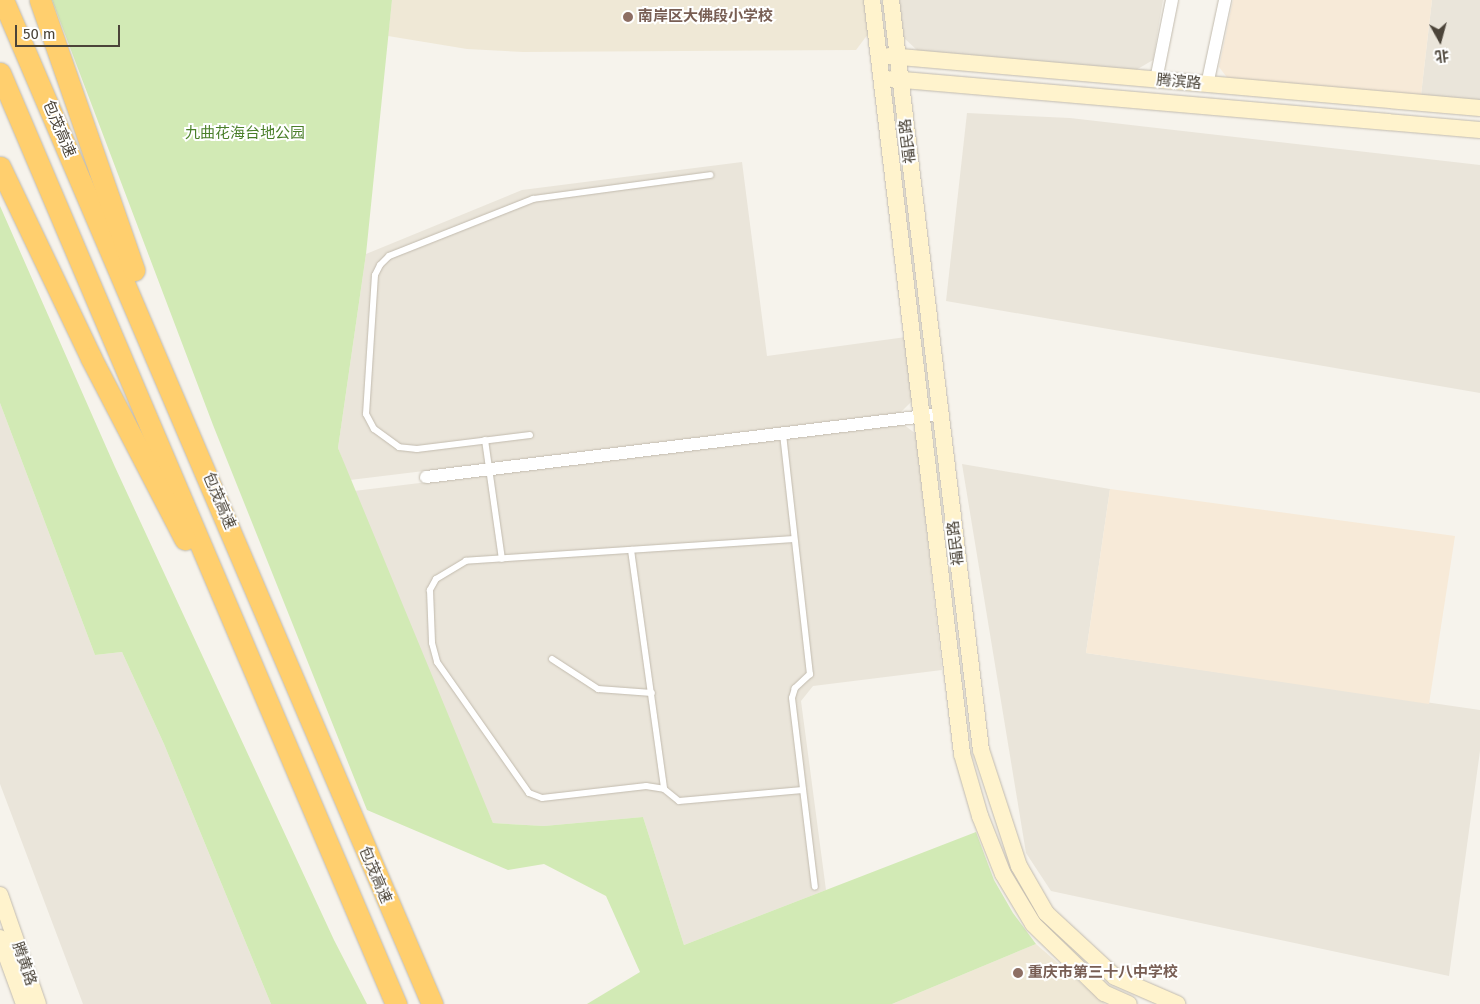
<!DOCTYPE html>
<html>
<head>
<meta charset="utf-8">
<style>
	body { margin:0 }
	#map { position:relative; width:1480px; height:1004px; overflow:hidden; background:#f6f3ec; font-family:"Fira Sans","Noto Sans SC",sans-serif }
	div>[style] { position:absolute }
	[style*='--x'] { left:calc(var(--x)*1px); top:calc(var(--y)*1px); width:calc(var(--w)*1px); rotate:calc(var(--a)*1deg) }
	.residential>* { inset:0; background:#eae5da }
	.commercial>* { inset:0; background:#f7ead8 }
	.education>* { inset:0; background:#efe8d6 }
	.green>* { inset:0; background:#d2eab5 }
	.roads { filter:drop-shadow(0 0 1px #c2bbae) drop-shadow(0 0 1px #c2bbae) }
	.lane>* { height:6px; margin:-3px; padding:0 3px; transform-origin:3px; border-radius:3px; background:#fff }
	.street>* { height:12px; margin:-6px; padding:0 6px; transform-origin:6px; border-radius:6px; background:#fff }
	.secondary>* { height:16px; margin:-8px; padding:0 8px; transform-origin:8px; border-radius:8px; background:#fff3cd }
	.highway>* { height:21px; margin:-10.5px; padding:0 10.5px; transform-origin:10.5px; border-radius:10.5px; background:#ffcf6e }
	.dots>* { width:14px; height:14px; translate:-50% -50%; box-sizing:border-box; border:2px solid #fff; border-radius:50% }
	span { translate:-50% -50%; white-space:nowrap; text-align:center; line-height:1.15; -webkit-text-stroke:4px #fff; paint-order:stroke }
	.education-label { font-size:15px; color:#785e54; font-weight:700 }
	.left { translate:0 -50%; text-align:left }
	.street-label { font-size:15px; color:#4b4439 }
	.park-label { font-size:15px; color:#4a7f2a }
	.north { position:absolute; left:1415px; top:15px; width:50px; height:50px; -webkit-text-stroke:4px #fff; paint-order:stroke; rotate:173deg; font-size:14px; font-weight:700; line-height:20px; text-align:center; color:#4b4439 }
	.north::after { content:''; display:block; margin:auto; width:18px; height:22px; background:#4b4439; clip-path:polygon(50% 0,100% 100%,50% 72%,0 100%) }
	.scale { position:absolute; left:15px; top:25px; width:105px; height:22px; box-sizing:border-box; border:2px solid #4b4439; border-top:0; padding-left:6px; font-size:15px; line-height:18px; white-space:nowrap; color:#4b4439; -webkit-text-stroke:4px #fff; paint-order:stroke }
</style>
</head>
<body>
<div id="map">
	<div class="residential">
		<i style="clip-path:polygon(898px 0,1163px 0,1153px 60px,1136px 70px,918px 51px,902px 36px)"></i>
		<i style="clip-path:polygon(1432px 0,1480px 0,1480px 100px,1421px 95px)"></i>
		<i style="clip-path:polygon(967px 113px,1070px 118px,1480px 165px,1480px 393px,946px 301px)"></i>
		<i style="clip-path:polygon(742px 162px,767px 356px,906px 337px,914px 399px,900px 413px,350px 480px,338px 448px,366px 254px,522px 190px)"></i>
		<i style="clip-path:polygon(0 403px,95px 655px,122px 652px,164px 744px,271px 1004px,83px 1004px,0 784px)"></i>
		<i style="clip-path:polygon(903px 424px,916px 434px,942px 670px,813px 686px,801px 701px,826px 890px,684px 945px,643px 817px,544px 826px,493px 823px,432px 686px,354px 491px)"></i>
		<i style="clip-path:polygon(962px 464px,1110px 489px,1086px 653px,1480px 710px,1480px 751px,1449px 976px,1051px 891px,1026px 853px)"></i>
	</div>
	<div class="commercial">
		<i style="clip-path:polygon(1233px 0,1432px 0,1421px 95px,1229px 80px,1219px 67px)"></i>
		<i style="clip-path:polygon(1110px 489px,1455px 536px,1429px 704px,1086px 653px)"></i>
	</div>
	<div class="education">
		<i style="clip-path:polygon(392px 0,864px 0,868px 34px,856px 50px,523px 52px,467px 49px,388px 36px)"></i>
		<i style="clip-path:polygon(1036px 944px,1105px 1004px,892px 1004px)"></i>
	</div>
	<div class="green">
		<i style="clip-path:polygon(52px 0,392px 0,366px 254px,338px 448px,493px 823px,544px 826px,643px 817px,684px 945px,976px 832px,994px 880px,1013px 913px,1036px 944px,892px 1004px,587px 1004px,640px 972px,606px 896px,544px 864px,508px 870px,367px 810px,213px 425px)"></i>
		<i style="clip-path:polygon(0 206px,115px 467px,334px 940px,367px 1004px,271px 1004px,164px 744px,122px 652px,95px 655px,0 403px)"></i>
	</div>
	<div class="roads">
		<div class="lane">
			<i style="--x:783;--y:434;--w:242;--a:83.6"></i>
			<i style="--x:810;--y:674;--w:21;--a:137"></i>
			<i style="--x:795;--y:688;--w:10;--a:107"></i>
			<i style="--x:792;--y:698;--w:190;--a:83.1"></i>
			<i style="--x:530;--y:435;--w:114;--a:172.9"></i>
			<i style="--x:417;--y:449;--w:18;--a:-174"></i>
			<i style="--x:399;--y:447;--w:31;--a:-144"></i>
			<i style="--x:374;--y:429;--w:17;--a:-118"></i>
			<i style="--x:366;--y:414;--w:139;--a:-86.3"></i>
			<i style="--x:375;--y:275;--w:11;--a:-63"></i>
			<i style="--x:380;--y:265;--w:13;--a:-45"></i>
			<i style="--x:389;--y:256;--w:155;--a:-21.6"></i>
			<i style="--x:533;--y:199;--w:179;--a:-7.7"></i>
			<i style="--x:485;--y:440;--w:120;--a:81.9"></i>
			<i style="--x:794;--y:539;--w:329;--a:176.2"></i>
			<i style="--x:466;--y:561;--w:35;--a:149"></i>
			<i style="--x:436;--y:579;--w:13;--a:119"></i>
			<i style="--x:430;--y:590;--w:53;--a:87.8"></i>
			<i style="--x:432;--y:643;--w:20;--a:75"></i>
			<i style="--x:437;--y:662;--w:160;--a:54.9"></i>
			<i style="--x:529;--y:793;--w:14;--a:21"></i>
			<i style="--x:542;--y:798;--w:105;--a:-6.6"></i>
			<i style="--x:646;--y:786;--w:18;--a:9"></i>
			<i style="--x:664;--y:789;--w:19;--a:39"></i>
			<i style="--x:679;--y:801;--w:124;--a:-5.1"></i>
			<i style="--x:631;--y:550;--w:241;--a:82.1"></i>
			<i style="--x:552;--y:659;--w:55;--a:33.1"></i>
			<i style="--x:598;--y:689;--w:54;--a:4.2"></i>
		</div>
		<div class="street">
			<i style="--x:1156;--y:80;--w:82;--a:-78.7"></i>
			<i style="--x:1207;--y:85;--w:87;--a:-78"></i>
			<i style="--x:426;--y:477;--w:519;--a:-6.97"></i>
		</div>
		<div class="secondary">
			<i style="--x:872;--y:0;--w:759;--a:83.19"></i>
			<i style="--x:962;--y:754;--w:65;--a:73.8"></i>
			<i style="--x:980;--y:816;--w:62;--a:68.4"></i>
			<i style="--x:1003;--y:874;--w:58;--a:59"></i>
			<i style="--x:1033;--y:924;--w:99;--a:44.2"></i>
			<i style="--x:1104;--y:993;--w:27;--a:24"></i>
			<i style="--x:891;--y:0;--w:755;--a:83.16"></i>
			<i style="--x:981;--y:750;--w:122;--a:71.9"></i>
			<i style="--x:1019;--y:866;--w:54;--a:60.1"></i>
			<i style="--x:1046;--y:913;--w:94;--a:42.8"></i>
			<i style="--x:1115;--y:977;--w:68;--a:23.5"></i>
			<i style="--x:889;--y:56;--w:593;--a:5.03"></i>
			<i style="--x:892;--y:79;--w:590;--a:4.96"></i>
			<i style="--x:0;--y:895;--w:115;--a:70.8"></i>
			<i style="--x:0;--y:938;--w:70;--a:70"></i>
		</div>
		<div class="highway">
			<i style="--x:3;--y:0;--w:1092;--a:66.86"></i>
			<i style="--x:40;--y:0;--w:286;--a:70.8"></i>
			<i style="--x:0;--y:73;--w:1012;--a:66.96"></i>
			<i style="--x:0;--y:167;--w:212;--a:64.5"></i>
			<i style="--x:91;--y:358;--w:204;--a:62.6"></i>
		</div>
	</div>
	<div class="dots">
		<i style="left:628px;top:17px;background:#8d6e63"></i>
		<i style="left:1018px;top:973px;background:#8d6e63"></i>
	</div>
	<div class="education-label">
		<span class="left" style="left:638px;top:17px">南岸区大佛段小学校</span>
		<span class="left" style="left:1028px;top:973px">重庆市第三十八中学校</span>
	</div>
	<div class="street-label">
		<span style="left:1179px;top:82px;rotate:5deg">腾滨路</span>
		<span style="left:59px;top:129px;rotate:67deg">包茂高速</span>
		<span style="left:908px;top:141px;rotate:-97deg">福民路</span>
		<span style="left:219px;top:501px;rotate:67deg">包茂高速</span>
		<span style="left:956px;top:543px;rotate:-97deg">福民路</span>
		<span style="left:375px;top:875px;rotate:67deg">包茂高速</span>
		<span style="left:24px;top:964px;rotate:71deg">腾黄路</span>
	</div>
	<div class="park-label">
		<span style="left:245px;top:134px">九曲花海台地公园</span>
	</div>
	<div class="north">北</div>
	<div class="scale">50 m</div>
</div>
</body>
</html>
